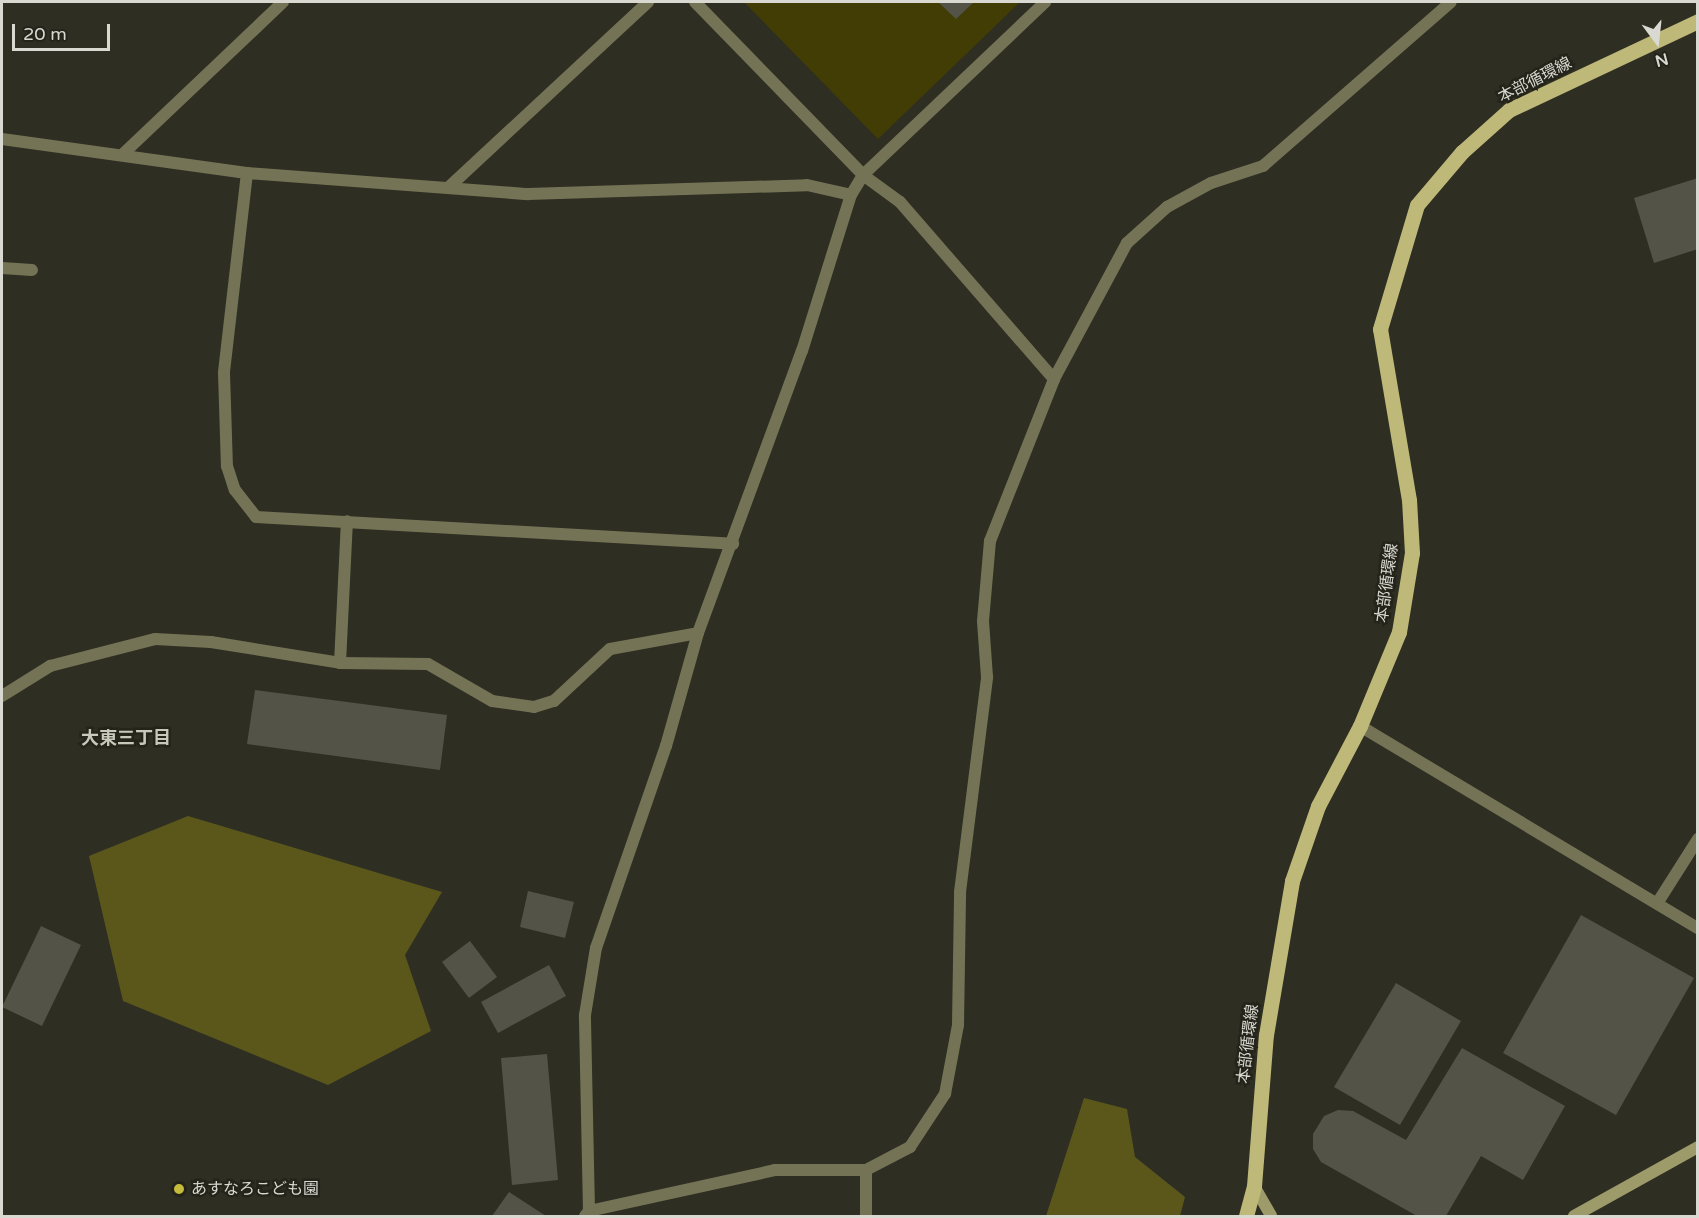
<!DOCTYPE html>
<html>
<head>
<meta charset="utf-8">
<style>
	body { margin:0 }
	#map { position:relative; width:1699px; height:1218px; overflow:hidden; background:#2e2e23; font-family:"Varela Round","Noto Sans JP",sans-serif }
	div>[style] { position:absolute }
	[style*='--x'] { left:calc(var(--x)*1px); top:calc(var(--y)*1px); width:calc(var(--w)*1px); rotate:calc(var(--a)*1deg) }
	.green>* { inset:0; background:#413d05 }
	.forest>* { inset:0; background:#5b571b }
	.building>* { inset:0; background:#535347 }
	.lane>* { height:12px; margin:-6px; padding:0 6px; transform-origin:6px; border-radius:6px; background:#757355 }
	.street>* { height:12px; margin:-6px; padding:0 6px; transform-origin:6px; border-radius:6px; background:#757355 }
	.secondary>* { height:12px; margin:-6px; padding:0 6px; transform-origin:6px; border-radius:6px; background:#9e9b6a }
	.primary>* { height:15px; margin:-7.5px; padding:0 7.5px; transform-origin:7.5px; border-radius:7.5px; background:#beb979 }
	.dots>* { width:16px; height:16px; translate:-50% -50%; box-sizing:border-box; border:3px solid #24241a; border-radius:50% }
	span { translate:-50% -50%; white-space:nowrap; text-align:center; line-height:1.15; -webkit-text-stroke:5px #24241a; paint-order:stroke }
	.street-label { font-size:16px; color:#d9d9d2 }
	.poi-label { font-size:16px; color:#d9d9d2 }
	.left { translate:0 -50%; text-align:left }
	.neighbourhood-label { font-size:18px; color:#c9c9bb; font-weight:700 }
	.frame { position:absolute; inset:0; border:3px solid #d9d9d2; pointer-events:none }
	.north { position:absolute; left:1627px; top:12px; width:60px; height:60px; -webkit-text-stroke:4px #24241a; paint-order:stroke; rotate:165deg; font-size:16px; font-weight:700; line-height:24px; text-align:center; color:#d9d9d2 }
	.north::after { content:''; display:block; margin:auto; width:21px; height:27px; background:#d9d9d2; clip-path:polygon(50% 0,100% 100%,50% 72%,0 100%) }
	.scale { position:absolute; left:12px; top:24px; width:98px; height:27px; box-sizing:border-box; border:3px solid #d9d9d2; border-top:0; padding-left:8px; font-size:18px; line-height:21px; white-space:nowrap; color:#d9d9d2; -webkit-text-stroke:4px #24241a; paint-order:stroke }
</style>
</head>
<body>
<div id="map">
	<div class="green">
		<i style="clip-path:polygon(744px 2px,1020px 2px,878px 139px)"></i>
	</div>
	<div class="forest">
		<i style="clip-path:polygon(188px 816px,442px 892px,405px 955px,431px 1031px,328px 1085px,123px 1001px,89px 856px)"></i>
		<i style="clip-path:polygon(1084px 1098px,1127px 1109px,1135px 1157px,1185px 1197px,1180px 1216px,1046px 1216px)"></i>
	</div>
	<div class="building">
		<i style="clip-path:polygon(938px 2px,974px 2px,956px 19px)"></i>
		<i style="clip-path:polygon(1698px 178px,1698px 249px,1654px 263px,1634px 198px)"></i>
		<i style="clip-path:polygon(255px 690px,447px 715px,440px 770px,247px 744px)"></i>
		<i style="clip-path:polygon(528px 891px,574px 902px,565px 938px,520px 927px)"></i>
		<i style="clip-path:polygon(1581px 915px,1694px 978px,1616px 1115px,1503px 1053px)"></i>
		<i style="clip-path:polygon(41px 926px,81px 945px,42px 1026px,2px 1007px)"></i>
		<i style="clip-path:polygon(470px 941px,497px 977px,469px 998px,442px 962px)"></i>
		<i style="clip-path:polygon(549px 965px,566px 996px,498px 1033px,481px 1002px)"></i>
		<i style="clip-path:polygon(1396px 983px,1461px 1021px,1400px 1125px,1334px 1087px)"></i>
		<i style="clip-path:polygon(1462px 1048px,1565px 1106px,1523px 1180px,1481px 1156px,1446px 1216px,1417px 1216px,1321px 1162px,1313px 1149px,1313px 1134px,1324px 1116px,1338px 1110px,1353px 1111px,1406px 1140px)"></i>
		<i style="clip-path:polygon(547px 1054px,558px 1180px,512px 1185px,501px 1058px)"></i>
		<i style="clip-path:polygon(509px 1192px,546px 1216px,492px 1216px)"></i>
	</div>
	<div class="lane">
		<i style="--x:1360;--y:726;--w:394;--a:30.9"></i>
		<i style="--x:1658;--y:902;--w:75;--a:-57.6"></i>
	</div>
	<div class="street">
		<i style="--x:695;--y:2;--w:241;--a:45.8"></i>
		<i style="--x:863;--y:175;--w:46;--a:36.1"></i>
		<i style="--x:900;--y:202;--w:235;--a:49"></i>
		<i style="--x:2;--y:139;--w:247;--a:7.9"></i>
		<i style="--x:247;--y:173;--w:282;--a:4.3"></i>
		<i style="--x:528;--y:194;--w:279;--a:-1.8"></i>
		<i style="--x:807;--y:185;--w:45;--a:12.8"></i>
		<i style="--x:851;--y:195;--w:23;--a:-59"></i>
		<i style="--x:863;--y:175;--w:251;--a:-43.5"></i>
		<i style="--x:124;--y:153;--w:219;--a:-43.5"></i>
		<i style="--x:247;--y:173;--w:201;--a:96.6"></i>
		<i style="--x:224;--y:373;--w:93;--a:88.2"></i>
		<i style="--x:227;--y:466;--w:25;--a:72"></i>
		<i style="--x:235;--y:490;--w:34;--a:52"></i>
		<i style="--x:256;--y:517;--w:478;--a:3.2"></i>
		<i style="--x:449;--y:187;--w:272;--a:-42.9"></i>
		<i style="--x:2;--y:268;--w:30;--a:4"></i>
		<i style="--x:340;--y:663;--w:142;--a:-87.2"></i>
		<i style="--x:2;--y:696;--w:57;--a:-32"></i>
		<i style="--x:50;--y:666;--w:108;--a:-14.4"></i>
		<i style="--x:155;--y:639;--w:56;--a:3.1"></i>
		<i style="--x:211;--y:642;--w:131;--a:9.2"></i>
		<i style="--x:340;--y:663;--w:88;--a:0.7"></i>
		<i style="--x:428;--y:664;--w:74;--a:30"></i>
		<i style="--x:492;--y:701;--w:42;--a:8.1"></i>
		<i style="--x:534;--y:707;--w:21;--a:-17"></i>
		<i style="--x:554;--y:701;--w:76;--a:-42.9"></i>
		<i style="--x:610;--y:649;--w:89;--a:-10.3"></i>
		<i style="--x:589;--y:1211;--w:190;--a:-12.4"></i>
		<i style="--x:775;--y:1170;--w:91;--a:0"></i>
		<i style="--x:866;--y:1170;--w:50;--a:-27.6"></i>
		<i style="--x:910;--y:1147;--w:64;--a:-56.6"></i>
		<i style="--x:945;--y:1094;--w:70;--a:-79.3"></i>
		<i style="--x:958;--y:1025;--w:133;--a:-89.1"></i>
		<i style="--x:960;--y:892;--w:217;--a:-82.8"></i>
		<i style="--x:987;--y:677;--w:56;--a:-94.1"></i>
		<i style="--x:983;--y:621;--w:80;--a:-85"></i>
		<i style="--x:990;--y:541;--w:174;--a:-68.4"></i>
		<i style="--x:1054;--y:379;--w:154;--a:-61.8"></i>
		<i style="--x:1127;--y:243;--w:54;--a:-42"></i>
		<i style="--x:1167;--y:207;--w:50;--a:-28.6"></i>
		<i style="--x:1211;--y:183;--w:55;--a:-18.1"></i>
		<i style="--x:1263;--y:166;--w:249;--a:-41.1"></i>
		<i style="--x:585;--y:1216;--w:6;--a:-51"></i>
		<i style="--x:589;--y:1211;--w:196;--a:-91.2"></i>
		<i style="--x:585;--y:1015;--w:68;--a:-80.7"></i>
		<i style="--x:596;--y:948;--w:214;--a:-70.9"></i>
		<i style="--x:666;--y:746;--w:117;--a:-74.2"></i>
		<i style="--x:698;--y:633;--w:301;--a:-69.8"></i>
		<i style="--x:802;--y:351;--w:164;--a:-72.6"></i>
		<i style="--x:866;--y:1216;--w:46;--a:-90"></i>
	</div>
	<div class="secondary">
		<i style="--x:1254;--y:1186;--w:34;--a:60"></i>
		<i style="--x:1574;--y:1216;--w:142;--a:-29.1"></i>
	</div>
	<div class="primary">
		<i style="--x:1246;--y:1216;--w:31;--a:-75"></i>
		<i style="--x:1254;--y:1186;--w:151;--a:-85.5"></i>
		<i style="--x:1266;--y:1035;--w:156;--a:-80.4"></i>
		<i style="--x:1292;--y:881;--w:79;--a:-70.9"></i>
		<i style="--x:1318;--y:806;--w:90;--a:-62.3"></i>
		<i style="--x:1360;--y:726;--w:102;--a:-67.5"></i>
		<i style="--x:1399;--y:632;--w:80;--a:-80.7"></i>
		<i style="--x:1412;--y:553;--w:53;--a:-93.2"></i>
		<i style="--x:1409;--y:500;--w:173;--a:-99.6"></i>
		<i style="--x:1380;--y:329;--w:129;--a:-73.4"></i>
		<i style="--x:1417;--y:205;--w:70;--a:-49.7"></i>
		<i style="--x:1462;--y:152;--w:63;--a:-41.8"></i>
		<i style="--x:1509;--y:110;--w:209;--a:-25.2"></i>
	</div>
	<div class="dots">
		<i style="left:179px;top:1189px;background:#c6bc3c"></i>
	</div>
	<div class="street-label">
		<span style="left:1535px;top:80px;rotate:-27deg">本部循環線</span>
		<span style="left:1387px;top:583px;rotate:-82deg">本部循環線</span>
		<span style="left:1248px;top:1044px;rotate:-83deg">本部循環線</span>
	</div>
	<div class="poi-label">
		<span class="left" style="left:191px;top:1189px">あすなろこども園</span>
	</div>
	<div class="neighbourhood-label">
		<span style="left:126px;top:738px">大東三丁目</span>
	</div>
	<div class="frame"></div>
	<div class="north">N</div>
	<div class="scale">20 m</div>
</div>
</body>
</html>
